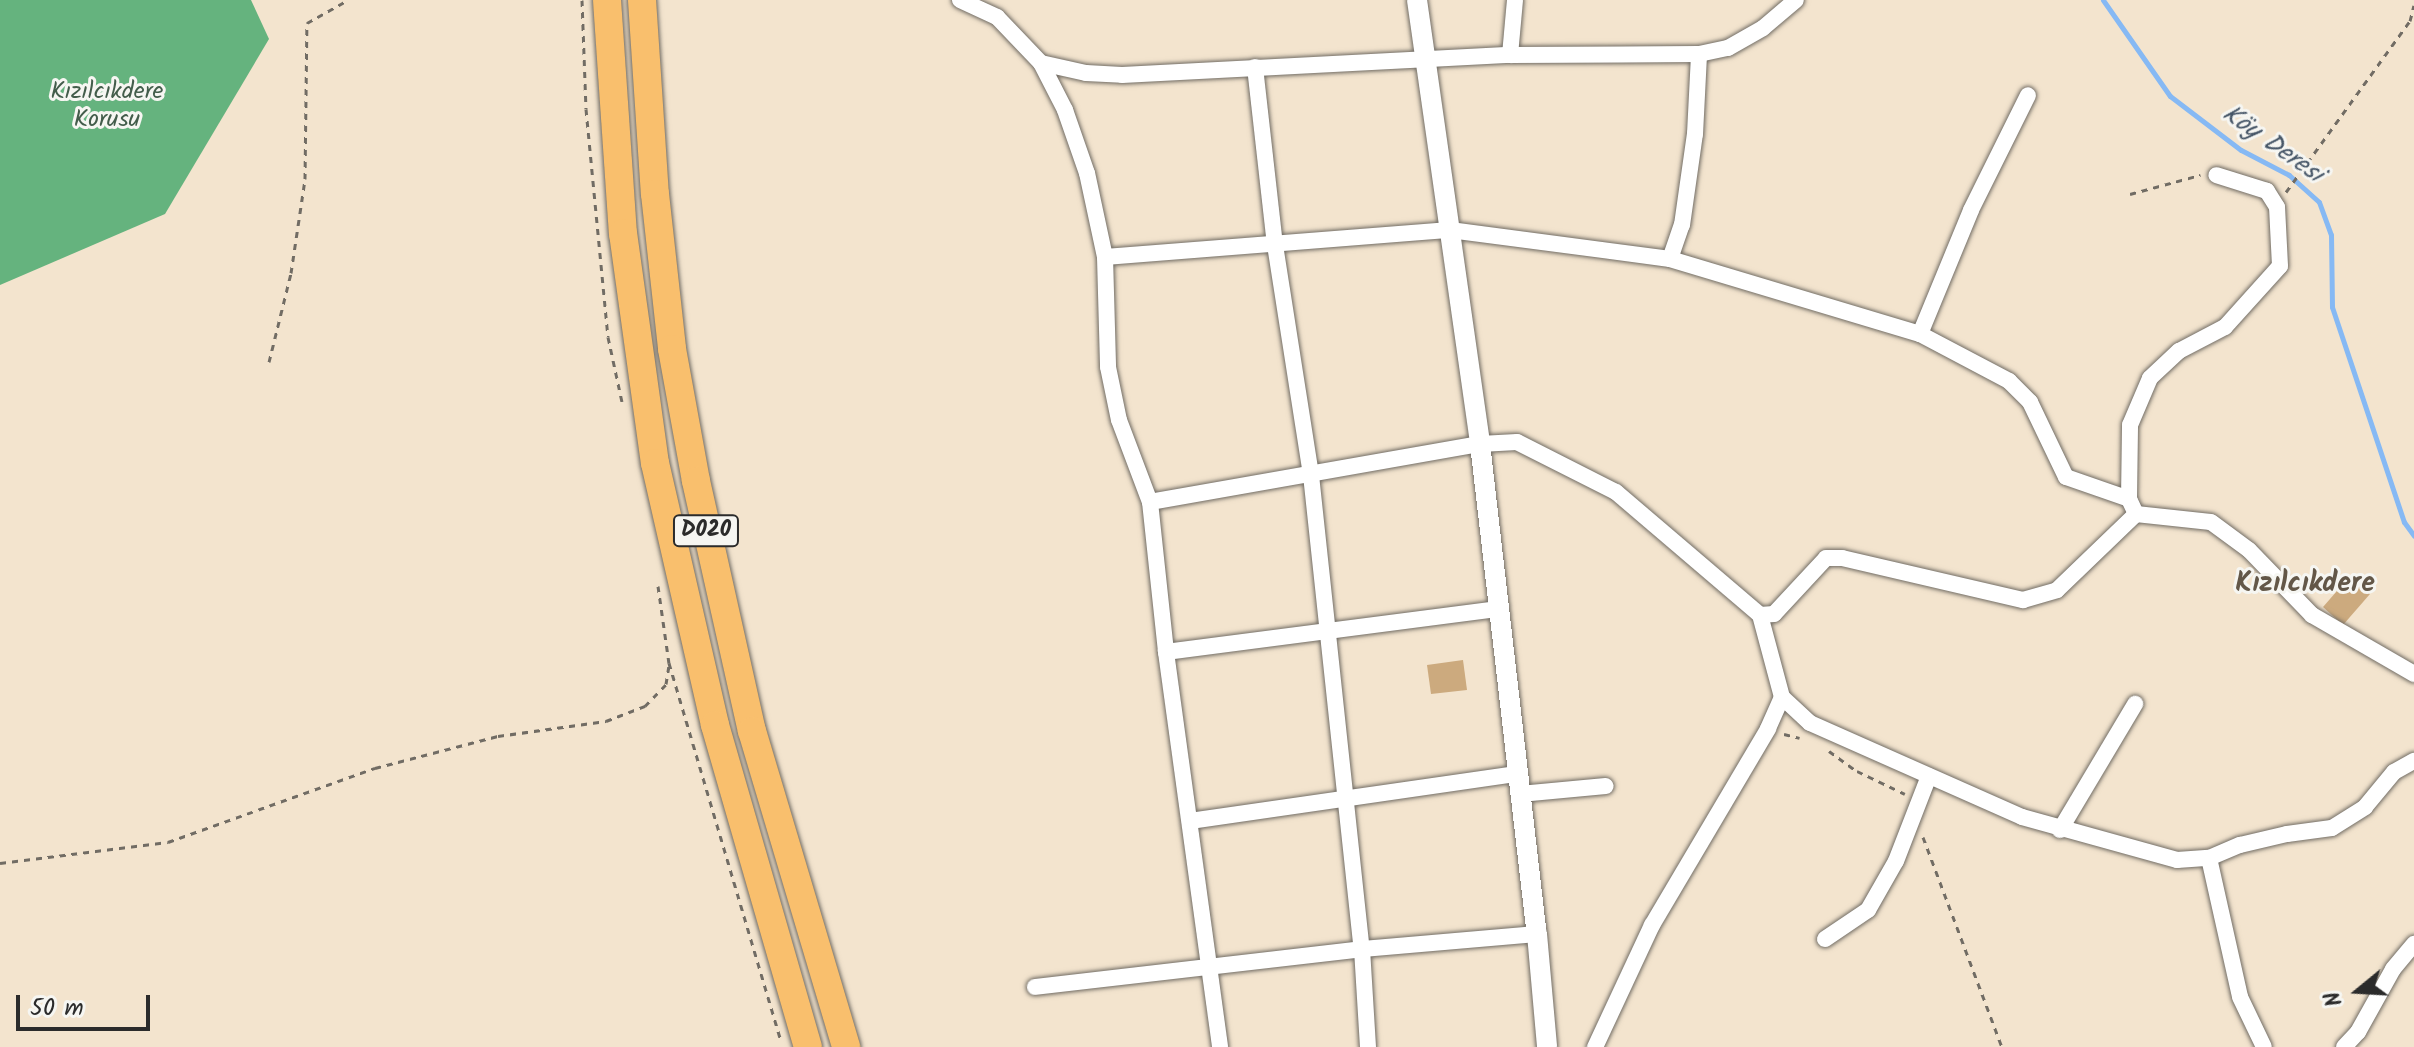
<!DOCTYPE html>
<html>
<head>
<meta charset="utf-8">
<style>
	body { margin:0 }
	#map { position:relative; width:2414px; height:1047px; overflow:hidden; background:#f3e4ce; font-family:Kalam,sans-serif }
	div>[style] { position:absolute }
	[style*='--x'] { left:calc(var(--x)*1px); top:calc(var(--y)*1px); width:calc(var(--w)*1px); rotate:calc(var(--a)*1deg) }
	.forest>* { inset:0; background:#65b37e }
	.stream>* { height:5px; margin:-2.5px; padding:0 2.5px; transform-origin:2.5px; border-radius:2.5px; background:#86b9f4 }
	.building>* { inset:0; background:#ccaa7e }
	.path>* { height:3px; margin-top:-1.5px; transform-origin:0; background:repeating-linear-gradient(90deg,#716c64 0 6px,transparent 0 12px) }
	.roads { filter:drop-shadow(0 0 2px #716c64) drop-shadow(0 0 2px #716c64) }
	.minor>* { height:16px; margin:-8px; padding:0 8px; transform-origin:8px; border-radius:8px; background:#fff }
	.tertiary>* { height:20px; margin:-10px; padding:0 10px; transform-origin:10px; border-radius:10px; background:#fff }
	.trunk>* { height:28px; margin:-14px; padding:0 14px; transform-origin:14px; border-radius:14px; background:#f9bf6d }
	span { translate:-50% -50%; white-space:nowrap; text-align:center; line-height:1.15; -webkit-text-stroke:6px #f6f6f2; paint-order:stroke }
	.shield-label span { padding:2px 6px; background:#f6f6f2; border:2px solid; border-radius:6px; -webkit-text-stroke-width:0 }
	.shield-label { font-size:22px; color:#2b2b2b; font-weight:700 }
	.park-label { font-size:24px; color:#435d4b }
	.water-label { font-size:26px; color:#465667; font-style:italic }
	.quarter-label { font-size:28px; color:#635748; font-weight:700 }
	.north { position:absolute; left:2318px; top:951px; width:80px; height:80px; -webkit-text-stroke:6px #f6f6f2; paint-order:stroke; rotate:252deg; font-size:22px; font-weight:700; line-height:32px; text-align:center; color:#2b2b2b }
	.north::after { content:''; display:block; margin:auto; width:28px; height:36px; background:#2b2b2b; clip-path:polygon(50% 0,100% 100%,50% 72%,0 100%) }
	.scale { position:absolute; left:16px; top:995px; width:134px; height:36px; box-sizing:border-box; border:4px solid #2b2b2b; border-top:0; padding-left:10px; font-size:24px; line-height:28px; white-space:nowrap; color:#2b2b2b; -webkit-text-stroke:6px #f6f6f2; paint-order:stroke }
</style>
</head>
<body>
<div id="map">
	<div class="forest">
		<i style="clip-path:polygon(0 0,251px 0,269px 39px,165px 214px,0 285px)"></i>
	</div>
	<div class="stream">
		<i style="--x:2103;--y:0;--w:117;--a:55.1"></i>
		<i style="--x:2170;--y:96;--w:89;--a:37.3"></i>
		<i style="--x:2241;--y:150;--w:54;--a:27.5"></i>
		<i style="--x:2289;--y:175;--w:40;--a:42"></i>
		<i style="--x:2319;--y:202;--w:35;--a:70"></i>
		<i style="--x:2331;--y:235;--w:72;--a:89.2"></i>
		<i style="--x:2332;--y:307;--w:227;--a:71.5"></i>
		<i style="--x:2404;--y:522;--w:17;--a:54"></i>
	</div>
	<div class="building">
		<i style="clip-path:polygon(2350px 576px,2370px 594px,2343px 625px,2323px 607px)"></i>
		<i style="clip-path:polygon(1463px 660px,1467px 690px,1431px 694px,1427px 665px)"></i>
	</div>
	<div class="path">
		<i style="--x:582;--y:0;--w:109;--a:87.9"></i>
		<i style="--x:586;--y:109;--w:229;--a:84.5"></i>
		<i style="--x:608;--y:337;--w:66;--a:77.8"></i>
		<i style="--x:2286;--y:192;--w:211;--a:-54.1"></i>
		<i style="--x:2410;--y:21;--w:16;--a:-76"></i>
		<i style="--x:2130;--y:194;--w:73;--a:-15.2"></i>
		<i style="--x:269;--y:362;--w:92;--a:-76.1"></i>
		<i style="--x:291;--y:273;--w:95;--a:-81.5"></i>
		<i style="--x:305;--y:179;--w:156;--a:-89.3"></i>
		<i style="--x:307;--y:23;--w:47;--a:-29.3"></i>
		<i style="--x:658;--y:586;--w:78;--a:81.9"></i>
		<i style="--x:669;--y:663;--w:394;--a:73.5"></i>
		<i style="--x:1784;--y:734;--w:16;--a:14"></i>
		<i style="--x:1829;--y:751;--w:34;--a:36"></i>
		<i style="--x:1857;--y:771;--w:53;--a:25.6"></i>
		<i style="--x:1923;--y:837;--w:224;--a:69.4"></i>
		<i style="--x:0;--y:863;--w:169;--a:-7.1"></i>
		<i style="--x:168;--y:842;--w:220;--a:-19.7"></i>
		<i style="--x:375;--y:768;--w:127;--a:-14.6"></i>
		<i style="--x:498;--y:736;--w:109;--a:-7.9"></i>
		<i style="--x:606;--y:721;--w:42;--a:-21"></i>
		<i style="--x:645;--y:706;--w:30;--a:-46"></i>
		<i style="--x:666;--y:684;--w:18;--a:-81"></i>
	</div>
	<div class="roads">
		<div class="minor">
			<i style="--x:960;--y:0;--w:41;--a:24.7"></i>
			<i style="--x:997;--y:17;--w:64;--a:46.3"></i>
			<i style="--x:1041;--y:63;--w:53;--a:62.9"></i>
			<i style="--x:1065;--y:110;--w:67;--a:70.8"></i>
			<i style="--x:1087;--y:173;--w:86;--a:77.9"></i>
			<i style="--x:1105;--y:257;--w:110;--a:88.4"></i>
			<i style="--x:1108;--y:367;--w:54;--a:78.3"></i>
			<i style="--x:1119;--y:420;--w:88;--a:69.3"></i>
			<i style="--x:1150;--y:502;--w:151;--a:83.9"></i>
			<i style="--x:1166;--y:652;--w:399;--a:82.2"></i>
			<i style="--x:1510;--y:55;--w:55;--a:-84.8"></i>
			<i style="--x:1041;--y:63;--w:46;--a:12.5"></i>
			<i style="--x:1086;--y:73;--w:36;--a:3"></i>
			<i style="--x:1122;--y:75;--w:389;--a:-3"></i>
			<i style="--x:1510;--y:55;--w:189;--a:-0.3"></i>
			<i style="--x:1255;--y:67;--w:179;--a:83.6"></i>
			<i style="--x:1275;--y:245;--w:233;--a:81.1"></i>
			<i style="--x:1311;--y:475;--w:477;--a:83.9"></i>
			<i style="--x:1362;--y:949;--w:98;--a:86.5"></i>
			<i style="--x:1105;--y:257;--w:346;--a:-4.5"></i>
			<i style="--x:1450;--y:230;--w:222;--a:7.5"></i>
			<i style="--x:1670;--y:259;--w:261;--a:16.7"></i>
			<i style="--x:1920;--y:334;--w:101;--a:27.8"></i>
			<i style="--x:2009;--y:381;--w:30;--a:45"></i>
			<i style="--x:2030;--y:402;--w:83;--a:64.4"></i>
			<i style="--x:2066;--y:477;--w:67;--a:19.2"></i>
			<i style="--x:2129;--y:499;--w:17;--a:65"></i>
			<i style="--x:1670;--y:259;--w:36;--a:-71"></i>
			<i style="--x:1682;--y:225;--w:92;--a:-81.9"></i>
			<i style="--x:1695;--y:134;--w:80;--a:-87.1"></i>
			<i style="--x:1699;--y:54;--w:30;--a:-12"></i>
			<i style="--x:1728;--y:48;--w:40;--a:-29.7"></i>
			<i style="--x:1763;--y:28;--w:43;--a:-40.3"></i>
			<i style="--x:1920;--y:334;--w:134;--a:-67.6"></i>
			<i style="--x:1971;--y:210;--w:128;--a:-63.6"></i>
			<i style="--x:2129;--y:499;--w:74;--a:-89.2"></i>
			<i style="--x:2130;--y:425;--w:51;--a:-66.9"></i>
			<i style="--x:2150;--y:378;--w:40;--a:-43"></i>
			<i style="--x:2179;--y:351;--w:52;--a:-27.6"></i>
			<i style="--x:2225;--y:327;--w:82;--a:-48"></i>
			<i style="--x:2280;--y:266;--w:59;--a:-92.9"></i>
			<i style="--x:2277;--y:207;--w:19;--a:-122"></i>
			<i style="--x:2267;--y:191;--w:53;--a:-162.6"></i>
			<i style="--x:1150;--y:502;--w:335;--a:-10"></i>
			<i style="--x:1480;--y:444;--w:37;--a:-3"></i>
			<i style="--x:1517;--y:442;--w:111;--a:26.8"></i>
			<i style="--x:1616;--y:492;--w:189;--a:40.5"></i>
			<i style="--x:1760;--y:615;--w:85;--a:75"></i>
			<i style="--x:1782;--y:697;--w:35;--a:114"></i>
			<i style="--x:1768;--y:729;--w:228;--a:120.6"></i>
			<i style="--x:1652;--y:925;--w:135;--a:115"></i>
			<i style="--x:1760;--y:615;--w:14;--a:-4"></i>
			<i style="--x:1774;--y:614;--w:76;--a:-47.1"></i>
			<i style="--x:1826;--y:558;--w:16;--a:0"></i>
			<i style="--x:1842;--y:558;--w:186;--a:13.1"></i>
			<i style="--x:2023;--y:600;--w:35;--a:-16"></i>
			<i style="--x:2057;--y:590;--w:110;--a:-43.9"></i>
			<i style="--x:2136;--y:514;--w:75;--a:6.1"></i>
			<i style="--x:2211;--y:522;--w:47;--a:36.4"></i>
			<i style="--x:2249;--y:550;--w:91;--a:45.9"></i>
			<i style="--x:2312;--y:615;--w:118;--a:30"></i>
			<i style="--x:1166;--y:652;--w:335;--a:-7.4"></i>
			<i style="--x:1782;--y:697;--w:38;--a:43"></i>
			<i style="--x:1810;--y:723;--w:232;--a:23.9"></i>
			<i style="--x:2022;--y:817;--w:161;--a:15.5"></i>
			<i style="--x:2177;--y:860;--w:32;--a:-4"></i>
			<i style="--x:2209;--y:858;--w:34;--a:-23"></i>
			<i style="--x:2240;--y:845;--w:48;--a:-13.2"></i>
			<i style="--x:2287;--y:834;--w:45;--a:-7.6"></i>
			<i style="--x:2332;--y:828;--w:39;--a:-32"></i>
			<i style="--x:2365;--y:807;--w:45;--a:-50.4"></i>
			<i style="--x:2394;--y:772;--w:23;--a:-29"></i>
			<i style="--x:1520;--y:794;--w:86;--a:-5.3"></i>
			<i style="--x:1190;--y:821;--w:330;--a:-8.2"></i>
			<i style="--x:2060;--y:830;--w:147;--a:-59.2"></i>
			<i style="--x:2209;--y:858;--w:142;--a:77.4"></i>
			<i style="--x:2240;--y:997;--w:55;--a:64.4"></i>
			<i style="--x:1825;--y:939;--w:52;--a:-34"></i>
			<i style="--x:1868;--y:910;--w:56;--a:-60.3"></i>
			<i style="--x:1896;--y:861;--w:91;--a:-68.8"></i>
			<i style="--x:1035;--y:987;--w:329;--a:-6.6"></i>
			<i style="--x:1362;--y:949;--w:176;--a:-4.9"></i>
			<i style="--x:2344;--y:1047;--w:21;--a:-47"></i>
			<i style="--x:2358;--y:1032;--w:72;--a:-60.9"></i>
			<i style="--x:2393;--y:969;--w:33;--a:-50"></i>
		</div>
		<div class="tertiary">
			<i style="--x:1417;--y:0;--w:448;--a:81.9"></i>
			<i style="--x:1480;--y:444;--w:493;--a:83.4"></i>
			<i style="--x:1537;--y:934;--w:113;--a:84.9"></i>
		</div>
		<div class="trunk">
			<i style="--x:607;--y:0;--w:234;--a:86.1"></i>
			<i style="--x:623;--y:233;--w:232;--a:82.1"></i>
			<i style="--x:655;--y:463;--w:269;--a:77.1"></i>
			<i style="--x:715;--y:725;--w:335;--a:73.9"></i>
			<i style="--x:642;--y:0;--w:194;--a:86.2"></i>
			<i style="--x:655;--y:194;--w:156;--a:83.7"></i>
			<i style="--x:672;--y:349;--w:134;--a:79.7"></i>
			<i style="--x:696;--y:481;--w:256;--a:77.4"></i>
			<i style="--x:752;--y:731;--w:330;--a:73.4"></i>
		</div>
	</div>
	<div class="shield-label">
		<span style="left:706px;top:531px">D020</span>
	</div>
	<div class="park-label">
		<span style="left:107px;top:106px">Kızılcıkdere<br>Korusu</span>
	</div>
	<div class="water-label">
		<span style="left:2272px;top:145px;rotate:35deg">Köy Deresi</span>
	</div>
	<div class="quarter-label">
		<span style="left:2305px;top:584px">Kızılcıkdere</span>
	</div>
	<div class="north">N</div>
	<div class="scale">50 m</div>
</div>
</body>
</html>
